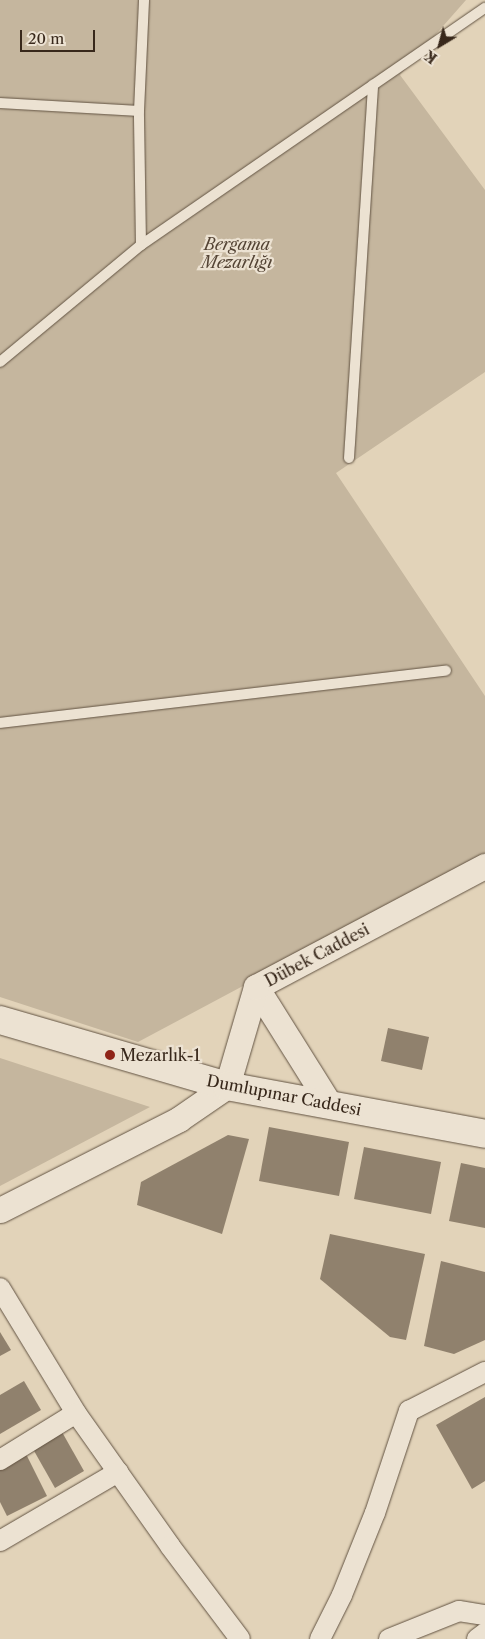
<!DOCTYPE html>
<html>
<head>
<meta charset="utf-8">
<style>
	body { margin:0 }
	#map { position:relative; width:485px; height:1639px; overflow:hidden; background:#e2d3b9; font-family:"Libre Caslon Text",serif }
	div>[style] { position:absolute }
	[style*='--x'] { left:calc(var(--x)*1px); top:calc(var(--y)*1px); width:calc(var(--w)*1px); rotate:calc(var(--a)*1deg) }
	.green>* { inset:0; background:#c5b69e }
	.building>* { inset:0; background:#90816d }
	.roads { filter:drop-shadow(0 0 1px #625342) drop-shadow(0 0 1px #625342) }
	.service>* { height:10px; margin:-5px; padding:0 5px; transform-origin:5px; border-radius:5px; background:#ece2d2 }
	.minor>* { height:20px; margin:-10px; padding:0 10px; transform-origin:10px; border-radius:10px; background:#ece2d2 }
	.tertiary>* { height:25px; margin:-12.5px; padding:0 12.5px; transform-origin:12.5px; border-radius:12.5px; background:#ece2d2 }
	.secondary>* { height:28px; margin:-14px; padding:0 14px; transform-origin:14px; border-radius:14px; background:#ece2d2 }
	.dots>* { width:14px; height:14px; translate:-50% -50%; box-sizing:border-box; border:2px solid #ece2d2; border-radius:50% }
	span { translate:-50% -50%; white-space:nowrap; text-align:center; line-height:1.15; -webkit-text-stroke:4.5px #ece2d2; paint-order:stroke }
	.park-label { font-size:16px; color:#544435; font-style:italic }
	.street-label { font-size:16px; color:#38281b }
	.poi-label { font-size:16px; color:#38281b }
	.left { translate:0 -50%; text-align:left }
	.north { position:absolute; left:415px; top:20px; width:50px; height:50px; -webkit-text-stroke:4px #ece2d2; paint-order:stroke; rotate:217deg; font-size:14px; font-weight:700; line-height:20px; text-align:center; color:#38281b }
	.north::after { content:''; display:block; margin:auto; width:18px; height:22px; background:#38281b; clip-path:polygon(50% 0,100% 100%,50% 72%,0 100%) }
	.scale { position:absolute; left:20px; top:30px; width:75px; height:22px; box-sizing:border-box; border:2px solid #38281b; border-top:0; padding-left:6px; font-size:15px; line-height:18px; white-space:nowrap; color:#38281b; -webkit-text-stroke:4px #ece2d2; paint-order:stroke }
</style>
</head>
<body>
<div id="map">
	<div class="green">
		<i style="clip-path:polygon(0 0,466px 0,400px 75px,485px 190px,485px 372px,336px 473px,485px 696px,485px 857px,138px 1042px,0 997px)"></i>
		<i style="clip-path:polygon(0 1058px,150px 1107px,0 1186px)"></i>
	</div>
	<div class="building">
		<i style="clip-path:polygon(388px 1028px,429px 1037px,422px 1070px,381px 1061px)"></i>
		<i style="clip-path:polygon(269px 1127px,349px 1142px,339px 1196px,259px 1181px)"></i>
		<i style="clip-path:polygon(228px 1135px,249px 1139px,222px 1234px,137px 1205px,141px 1182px)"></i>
		<i style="clip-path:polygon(364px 1147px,441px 1162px,431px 1214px,354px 1199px)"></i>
		<i style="clip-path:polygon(461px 1163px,485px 1168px,485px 1228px,449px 1221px)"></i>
		<i style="clip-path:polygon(330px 1234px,425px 1254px,406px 1340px,390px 1337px,320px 1279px)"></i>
		<i style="clip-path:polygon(441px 1261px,485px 1272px,485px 1340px,454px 1354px,424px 1346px)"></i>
		<i style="clip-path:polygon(0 1332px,11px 1350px,0 1356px)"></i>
		<i style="clip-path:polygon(24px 1381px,41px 1410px,0 1434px,0 1395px)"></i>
		<i style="clip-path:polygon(485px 1397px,485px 1481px,472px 1489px,436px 1425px)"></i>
		<i style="clip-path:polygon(62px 1432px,84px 1471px,55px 1488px,33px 1449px)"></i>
		<i style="clip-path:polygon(25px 1452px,47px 1496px,7px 1516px,0 1502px,0 1465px)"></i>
	</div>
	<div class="roads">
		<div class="service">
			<i style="--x:0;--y:103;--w:139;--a:3.3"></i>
			<i style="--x:141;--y:245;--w:134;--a:-90.9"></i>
			<i style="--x:139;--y:111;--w:111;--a:-87.4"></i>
			<i style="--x:0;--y:362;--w:183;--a:-39.7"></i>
			<i style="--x:141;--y:245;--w:418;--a:-34.6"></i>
			<i style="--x:349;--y:458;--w:374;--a:-86.3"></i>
			<i style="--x:0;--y:723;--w:449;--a:-6.7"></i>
		</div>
		<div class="minor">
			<i style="--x:0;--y:1288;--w:146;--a:58.7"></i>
			<i style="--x:76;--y:1413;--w:163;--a:54.7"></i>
			<i style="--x:170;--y:1546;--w:116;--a:53"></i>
			<i style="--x:0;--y:1460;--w:89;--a:-31.7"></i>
			<i style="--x:0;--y:1541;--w:137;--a:-30.3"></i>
			<i style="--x:320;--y:1639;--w:49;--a:-63.4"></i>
			<i style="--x:342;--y:1595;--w:88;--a:-68.1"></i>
			<i style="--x:375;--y:1513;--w:108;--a:-71.6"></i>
			<i style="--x:409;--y:1411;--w:85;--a:-27.2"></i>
			<i style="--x:389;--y:1639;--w:75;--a:-21.8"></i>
			<i style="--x:459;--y:1611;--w:26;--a:9"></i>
			<i style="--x:477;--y:1639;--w:10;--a:-37"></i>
		</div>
		<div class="tertiary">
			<i style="--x:256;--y:987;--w:139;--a:57.9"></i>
			<i style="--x:0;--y:1210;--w:201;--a:-26.9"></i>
			<i style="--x:179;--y:1119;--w:58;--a:-34.5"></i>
			<i style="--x:227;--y:1086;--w:103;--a:-73.7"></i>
			<i style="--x:256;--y:987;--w:259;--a:-27.9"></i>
		</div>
		<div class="secondary">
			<i style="--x:0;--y:1020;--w:236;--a:16.2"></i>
			<i style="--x:227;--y:1086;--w:262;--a:10.5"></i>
		</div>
	</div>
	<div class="dots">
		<i style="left:110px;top:1055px;background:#8f2418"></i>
	</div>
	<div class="park-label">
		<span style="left:237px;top:253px">Bergama<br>Mezarlığı</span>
	</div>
	<div class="street-label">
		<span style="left:317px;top:955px;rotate:-28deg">Dübek Caddesi</span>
		<span style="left:284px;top:1095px;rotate:11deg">Dumlupınar Caddesi</span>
	</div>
	<div class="poi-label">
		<span class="left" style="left:120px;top:1055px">Mezarlık-1</span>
	</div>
	<div class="north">K</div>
	<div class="scale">20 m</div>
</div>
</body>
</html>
